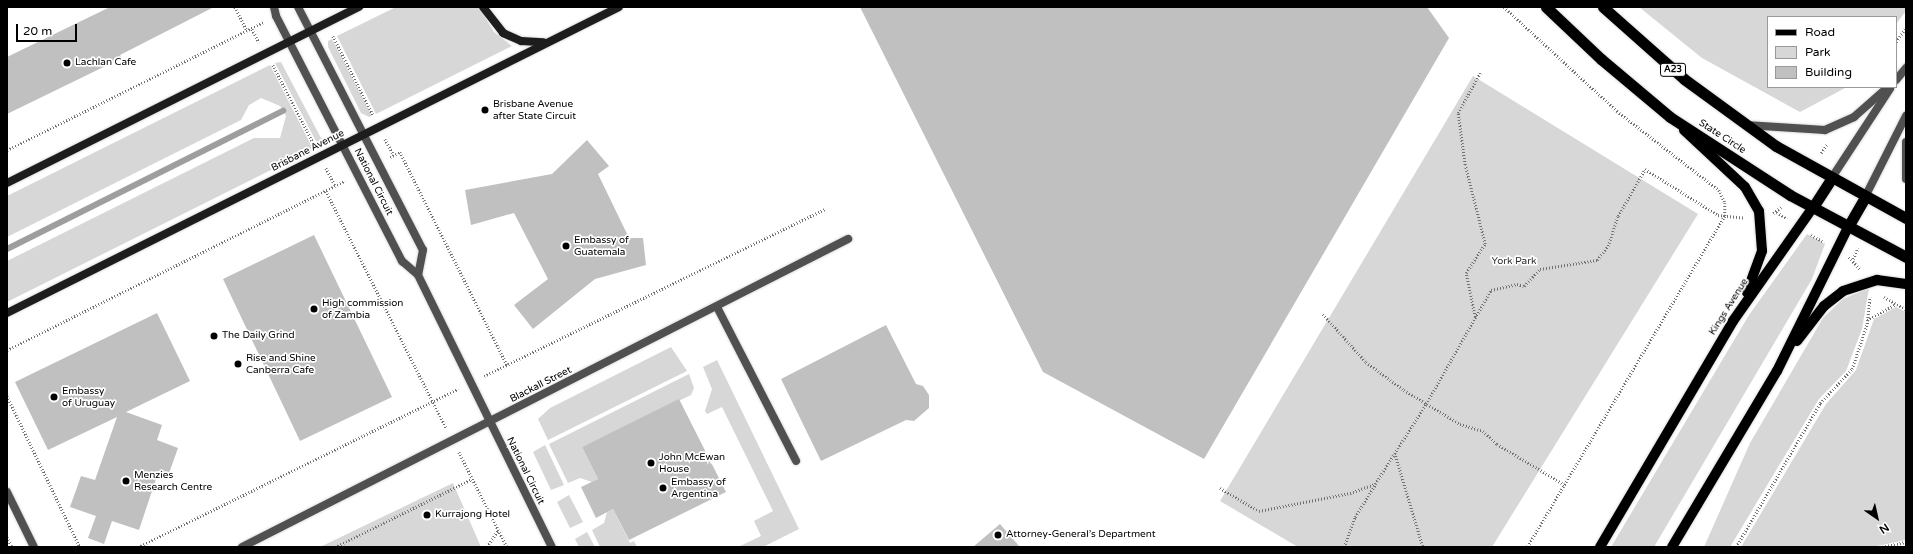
<!DOCTYPE html>
<html>
<head>
<meta charset="utf-8">
<style>
	body { margin:0 }
	#map { position:relative; width:1913px; height:554px; overflow:hidden; background:#fff; font-family:"Varela Round",sans-serif }
	div>[style] { position:absolute }
	[style*='--x'] { left:calc(var(--x)*1px); top:calc(var(--y)*1px); width:calc(var(--w)*1px); rotate:calc(var(--a)*1deg) }
	.green>* { inset:0; background:#d7d7d7 }
	.stream>* { height:6px; margin:-3px; padding:0 3px; transform-origin:3px; border-radius:3px; background:#9e9e9e }
	.building>* { inset:0; background:#c0c0c0 }
	.path>* { height:2.5px; margin-top:-1.25px; transform-origin:0; background:repeating-linear-gradient(90deg,#727272 0 1px,transparent 0 3px) }
	.roads { filter:drop-shadow(0 0 1px #dbdbdb) drop-shadow(0 0 1px #dbdbdb) }
	.service>* { height:8px; margin:-4px; padding:0 4px; transform-origin:4px; border-radius:4px; background:#505050 }
	.minor>* { height:8px; margin:-4px; padding:0 4px; transform-origin:4px; border-radius:4px; background:#505050 }
	.tertiary>* { height:8px; margin:-4px; padding:0 4px; transform-origin:4px; border-radius:4px; background:#505050 }
	.secondary>* { height:8px; margin:-4px; padding:0 4px; transform-origin:4px; border-radius:4px; background:#1d1d1d }
	.primary>* { height:10px; margin:-5px; padding:0 5px; transform-origin:5px; border-radius:5px; background:#000 }
	.trunk>* { height:11px; margin:-5.5px; padding:0 5.5px; transform-origin:5.5px; border-radius:5.5px; background:#000 }
	.dots>* { width:11px; height:11px; translate:-50% -50%; box-sizing:border-box; border:2px solid #fff; border-radius:50% }
	span { translate:-50% -50%; white-space:nowrap; text-align:center; line-height:1.15; -webkit-text-stroke:3.5px #fff; paint-order:stroke }
	.shield-label span { padding:1px 3px; background:#fff; border:1px solid; border-radius:3px; -webkit-text-stroke-width:0 }
	.shield-label { font-size:9px; color:#000; font-weight:700 }
	.poi-label { font-size:10px; color:#000 }
	.left { translate:0 -50%; text-align:left }
	.street-label { font-size:10px; color:#000 }
	.park-label { font-size:10px; color:#2e2e2e }
	.frame { position:absolute; inset:0; border:8px solid #000; pointer-events:none }
	.legend { position:absolute; left:1767px; top:16px; width:130px; height:72px; box-sizing:border-box; background:#fff; border:1px solid #999; margin:0; padding:5px 7px; list-style:none; font-size:12px; color:#000 }
	.legend li { display:flex; align-items:center; gap:8px; height:20px }
	.legend b { width:20px; border:1px solid #999 }
	.north { position:absolute; left:1857px; top:498px; width:40px; height:40px; -webkit-text-stroke:3px #fff; paint-order:stroke; rotate:146deg; font-size:11px; font-weight:700; line-height:16px; text-align:center; color:#000 }
	.north::after { content:''; display:block; margin:auto; width:14px; height:18px; background:#000; clip-path:polygon(50% 0,100% 100%,50% 72%,0 100%) }
	.scale { position:absolute; left:16px; top:24px; width:61px; height:18px; box-sizing:border-box; border:2px solid #000; border-top:0; padding-left:5px; font-size:12px; line-height:14px; white-space:nowrap; color:#000; -webkit-text-stroke:3px #fff; paint-order:stroke }
</style>
</head>
<body>
<div id="map">
	<div class="green">
		<i style="clip-path:polygon(396px 7px,479px 7px,494px 32px,512px 46px,376px 114px,337px 36px)"></i>
		<i style="clip-path:polygon(1639px 7px,1906px 7px,1906px 11px,1896px 24px,1896px 17px,1768px 17px,1768px 87px,1847px 87px,1800px 112px,1702px 58px)"></i>
		<i style="clip-path:polygon(332px 39px,372px 116px,369px 117px,361px 113px,328px 47px,328px 41px)"></i>
		<i style="clip-path:polygon(281px 62px,322px 140px,319px 147px,275px 63px)"></i>
		<i style="clip-path:polygon(270px 65px,313px 149px,7px 302px,7px 261px,254px 138px,280px 138px,286px 116px,280px 106px,261px 98px,249px 105px,241px 120px,7px 237px,7px 196px)"></i>
		<i style="clip-path:polygon(1473px 76px,1698px 214px,1492px 547px,1298px 547px,1220px 501px)"></i>
		<i style="clip-path:polygon(1807px 234px,1825px 244px,1812px 279px,1654px 547px,1611px 547px,1749px 315px)"></i>
		<i style="clip-path:polygon(1869px 288px,1862px 329px,1846px 371px,1819px 399px,1730px 547px,1704px 547px,1750px 443px,1823px 318px,1843px 299px)"></i>
		<i style="clip-path:polygon(1896px 307px,1906px 312px,1906px 540px,1872px 547px,1741px 547px,1826px 404px,1856px 370px,1874px 319px)"></i>
		<i style="clip-path:polygon(671px 347px,687px 371px,548px 440px,538px 419px,550px 408px)"></i>
		<i style="clip-path:polygon(717px 360px,799px 529px,763px 547px,738px 547px,761px 536px,754px 521px,773px 511px,722px 407px,707px 414px,705px 411px,712px 389px,703px 367px)"></i>
		<i style="clip-path:polygon(689px 374px,694px 388px,691px 395px,582px 447px,598px 479px,592px 482px,580px 478px,568px 483px,549px 444px)"></i>
		<i style="clip-path:polygon(545px 445px,564px 485px,551px 490px,533px 452px)"></i>
		<i style="clip-path:polygon(453px 483px,481px 547px,320px 547px)"></i>
		<i style="clip-path:polygon(569px 495px,583px 522px,570px 528px,557px 502px)"></i>
		<i style="clip-path:polygon(613px 509px,630px 543px,634px 541px,637px 547px,600px 547px,592px 530px,604px 523px,607px 512px)"></i>
		<i style="clip-path:polygon(587px 532px,595px 547px,579px 547px,575px 539px)"></i>
	</div>
	<div class="stream">
		<i style="--x:7;--y:249;--w:309;--a:-26.6"></i>
	</div>
	<div class="building">
		<i style="clip-path:polygon(110px 7px,214px 7px,120px 55px,122px 58px,7px 114px,7px 57px)"></i>
		<i style="clip-path:polygon(860px 7px,1427px 7px,1449px 38px,1204px 459px,1043px 372px)"></i>
		<i style="clip-path:polygon(587px 140px,609px 166px,598px 174px,629px 238px,643px 238px,646px 265px,595px 279px,533px 329px,514px 305px,548px 279px,514px 213px,471px 225px,465px 190px,552px 174px)"></i>
		<i style="clip-path:polygon(314px 235px,392px 397px,300px 441px,223px 279px)"></i>
		<i style="clip-path:polygon(157px 313px,190px 381px,126px 412px,162px 425px,157px 440px,178px 448px,168px 476px,158px 473px,139px 530px,112px 521px,104px 544px,88px 538px,96px 516px,70px 507px,81px 476px,95px 480px,117px 417px,48px 450px,15px 382px)"></i>
		<i style="clip-path:polygon(886px 325px,916px 384px,923px 386px,929px 395px,929px 408px,914px 421px,906px 420px,821px 461px,781px 379px)"></i>
		<i style="clip-path:polygon(679px 399px,726px 492px,629px 540px,613px 509px,596px 518px,581px 487px,598px 479px,582px 447px)"></i>
		<i style="clip-path:polygon(1000px 524px,1020px 547px,973px 547px)"></i>
	</div>
	<div class="path">
		<i style="--x:235;--y:7;--w:27;--a:63"></i>
		<i style="--x:1504;--y:7;--w:154;--a:42.6"></i>
		<i style="--x:1617;--y:111;--w:129;--a:37.8"></i>
		<i style="--x:1719;--y:190;--w:14;--a:65"></i>
		<i style="--x:1725;--y:203;--w:13;--a:90"></i>
		<i style="--x:1725;--y:216;--w:385;--a:120.8"></i>
		<i style="--x:252;--y:29;--w:15;--a:62"></i>
		<i style="--x:333;--y:36;--w:89;--a:63.1"></i>
		<i style="--x:1896;--y:42;--w:18;--a:-56"></i>
		<i style="--x:273;--y:65;--w:89;--a:62.6"></i>
		<i style="--x:385;--y:139;--w:18;--a:61"></i>
		<i style="--x:7;--y:150;--w:287;--a:-26.5"></i>
		<i style="--x:1821;--y:153;--w:11;--a:-56"></i>
		<i style="--x:390;--y:157;--w:11;--a:-27"></i>
		<i style="--x:400;--y:152;--w:238;--a:63.3"></i>
		<i style="--x:326;--y:168;--w:19;--a:62"></i>
		<i style="--x:326;--y:191;--w:266;--a:63.1"></i>
		<i style="--x:1777;--y:212;--w:12;--a:35"></i>
		<i style="--x:1773;--y:213;--w:10;--a:-37"></i>
		<i style="--x:1811;--y:235;--w:15;--a:28"></i>
		<i style="--x:1849;--y:257;--w:16;--a:47"></i>
		<i style="--x:1853;--y:259;--w:12;--a:-66"></i>
		<i style="--x:1884;--y:297;--w:25;--a:29"></i>
		<i style="--x:1323;--y:314;--w:64;--a:48.1"></i>
		<i style="--x:1366;--y:362;--w:47;--a:36.4"></i>
		<i style="--x:1404;--y:390;--w:66;--a:31.3"></i>
		<i style="--x:1460;--y:424;--w:24;--a:17"></i>
		<i style="--x:1483;--y:431;--w:19;--a:43"></i>
		<i style="--x:1497;--y:444;--w:79;--a:31.1"></i>
		<i style="--x:1475;--y:317;--w:45;--a:-101.6"></i>
		<i style="--x:1466;--y:273;--w:35;--a:-57"></i>
		<i style="--x:1485;--y:244;--w:81;--a:-104.2"></i>
		<i style="--x:1465;--y:165;--w:52;--a:-97.7"></i>
		<i style="--x:1458;--y:113;--w:46;--a:-61.2"></i>
		<i style="--x:1867;--y:320;--w:33;--a:-29"></i>
		<i style="--x:7;--y:350;--w:378;--a:-26.6"></i>
		<i style="--x:484;--y:376;--w:380;--a:-26.1"></i>
		<i style="--x:7;--y:396;--w:168;--a:64.2"></i>
		<i style="--x:459;--y:452;--w:106;--a:63.2"></i>
		<i style="--x:1395;--y:453;--w:98;--a:73.4"></i>
		<i style="--x:1220;--y:488;--w:45;--a:30.5"></i>
		<i style="--x:1259;--y:511;--w:93;--a:-11.2"></i>
		<i style="--x:1350;--y:493;--w:27;--a:-20"></i>
		<i style="--x:1375;--y:484;--w:95;--a:-57.5"></i>
		<i style="--x:1426;--y:404;--w:131;--a:-60.3"></i>
		<i style="--x:1491;--y:290;--w:27;--a:-13"></i>
		<i style="--x:1517;--y:284;--w:7;--a:16"></i>
		<i style="--x:1524;--y:286;--w:23;--a:-47"></i>
		<i style="--x:1540;--y:269;--w:58;--a:-9"></i>
		<i style="--x:1597;--y:260;--w:18;--a:-52"></i>
		<i style="--x:1608;--y:246;--w:32;--a:-72"></i>
		<i style="--x:1618;--y:216;--w:54;--a:-60.1"></i>
		<i style="--x:1645;--y:169;--w:86;--a:32.2"></i>
		<i style="--x:1718;--y:215;--w:27;--a:6"></i>
		<i style="--x:7;--y:537;--w:11;--a:63"></i>
		<i style="--x:138;--y:547;--w:357;--a:-26.3"></i>
		<i style="--x:335;--y:547;--w:153;--a:-26.4"></i>
		<i style="--x:487;--y:547;--w:20;--a:-57"></i>
		<i style="--x:1344;--y:547;--w:32;--a:-70"></i>
		<i style="--x:1355;--y:517;--w:38;--a:-58"></i>
		<i style="--x:1736;--y:547;--w:167;--a:-59.7"></i>
		<i style="--x:1820;--y:403;--w:47;--a:-46.7"></i>
		<i style="--x:1852;--y:369;--w:47;--a:-71.6"></i>
		<i style="--x:1867;--y:324;--w:27;--a:-84"></i>
		<i style="--x:1882;--y:547;--w:25;--a:-12"></i>
	</div>
	<div class="roads">
		<div class="service">
			<i style="--x:717;--y:307;--w:173;--a:62.8"></i>
		</div>
		<div class="minor">
			<i style="--x:1896;--y:80;--w:16;--a:-50"></i>
			<i style="--x:1746;--y:125;--w:79;--a:3.6"></i>
			<i style="--x:1825;--y:130;--w:32;--a:-24"></i>
			<i style="--x:1854;--y:117;--w:45;--a:-41.4"></i>
			<i style="--x:1906;--y:142;--w:37;--a:90"></i>
			<i style="--x:1831;--y:179;--w:108;--a:-56.8"></i>
			<i style="--x:1865;--y:197;--w:91;--a:-63.2"></i>
			<i style="--x:7;--y:492;--w:61;--a:63.9"></i>
			<i style="--x:242;--y:547;--w:680;--a:-26.94"></i>
		</div>
		<div class="tertiary">
			<i style="--x:274;--y:7;--w:9;--a:77"></i>
			<i style="--x:276;--y:16;--w:276;--a:62.8"></i>
			<i style="--x:402;--y:261;--w:21;--a:41"></i>
			<i style="--x:418;--y:275;--w:303;--a:63.8"></i>
			<i style="--x:298;--y:7;--w:273;--a:62.8"></i>
			<i style="--x:423;--y:250;--w:25;--a:101"></i>
		</div>
		<div class="secondary">
			<i style="--x:483;--y:7;--w:33;--a:52"></i>
			<i style="--x:503;--y:33;--w:20;--a:24"></i>
			<i style="--x:521;--y:41;--w:22;--a:3"></i>
			<i style="--x:7;--y:183;--w:394;--a:-26.6"></i>
			<i style="--x:7;--y:313;--w:684;--a:-26.57"></i>
		</div>
		<div class="primary">
			<i style="--x:1684;--y:130;--w:83;--a:43.1"></i>
			<i style="--x:1745;--y:187;--w:28;--a:60"></i>
			<i style="--x:1759;--y:211;--w:40;--a:85.7"></i>
			<i style="--x:1762;--y:251;--w:44;--a:110.1"></i>
			<i style="--x:1797;--y:341;--w:44;--a:-52.4"></i>
			<i style="--x:1824;--y:306;--w:24;--a:-38"></i>
			<i style="--x:1843;--y:291;--w:36;--a:-18"></i>
			<i style="--x:1877;--y:280;--w:29;--a:8"></i>
			<i style="--x:1600;--y:547;--w:262;--a:-59.5"></i>
			<i style="--x:1733;--y:321;--w:139;--a:-54.9"></i>
			<i style="--x:1672;--y:547;--w:205;--a:-59.2"></i>
			<i style="--x:1777;--y:371;--w:163;--a:-63.7"></i>
		</div>
		<div class="trunk">
			<i style="--x:1546;--y:7;--w:76;--a:43.4"></i>
			<i style="--x:1601;--y:59;--w:90;--a:40"></i>
			<i style="--x:1670;--y:117;--w:143;--a:33"></i>
			<i style="--x:1790;--y:195;--w:132;--a:28.1"></i>
			<i style="--x:1603;--y:7;--w:108;--a:41.6"></i>
			<i style="--x:1684;--y:79;--w:114;--a:36.1"></i>
			<i style="--x:1776;--y:146;--w:149;--a:29"></i>
			<i style="--x:1813;--y:207;--w:33;--a:-57"></i>
			<i style="--x:1849;--y:225;--w:32;--a:-60"></i>
		</div>
	</div>
	<div class="dots">
		<i style="left:67px;top:63px;background:#000"></i>
		<i style="left:485px;top:110px;background:#000"></i>
		<i style="left:566px;top:246px;background:#000"></i>
		<i style="left:314px;top:309px;background:#000"></i>
		<i style="left:214px;top:336px;background:#000"></i>
		<i style="left:238px;top:364px;background:#000"></i>
		<i style="left:54px;top:397px;background:#000"></i>
		<i style="left:651px;top:463px;background:#000"></i>
		<i style="left:126px;top:481px;background:#000"></i>
		<i style="left:663px;top:488px;background:#000"></i>
		<i style="left:427px;top:515px;background:#000"></i>
		<i style="left:998px;top:535px;background:#000"></i>
	</div>
	<div class="shield-label">
		<span style="left:1673px;top:70px">A23</span>
	</div>
	<div class="poi-label">
		<span class="left" style="left:75px;top:63px">Lachlan Cafe</span>
		<span class="left" style="left:493px;top:110px">Brisbane Avenue<br>after State Circuit</span>
		<span class="left" style="left:574px;top:246px">Embassy of<br>Guatemala</span>
		<span class="left" style="left:322px;top:309px">High commission<br>of Zambia</span>
		<span class="left" style="left:222px;top:336px">The Daily Grind</span>
		<span class="left" style="left:246px;top:364px">Rise and Shine<br>Canberra Cafe</span>
		<span class="left" style="left:62px;top:397px">Embassy<br>of Uruguay</span>
		<span class="left" style="left:659px;top:463px">John McEwan<br>House</span>
		<span class="left" style="left:134px;top:481px">Menzies<br>Research Centre</span>
		<span class="left" style="left:671px;top:488px">Embassy of<br>Argentina</span>
		<span class="left" style="left:435px;top:515px">Kurrajong Hotel</span>
		<span class="left" style="left:1006px;top:535px">Attorney-General’s Department</span>
	</div>
	<div class="street-label">
		<span style="left:1722px;top:137px;rotate:33deg">State Circle</span>
		<span style="left:308px;top:151px;rotate:-27deg">Brisbane Avenue</span>
		<span style="left:373px;top:182px;rotate:63deg">National Circuit</span>
		<span style="left:1729px;top:307px;rotate:-58deg">Kings Avenue</span>
		<span style="left:541px;top:385px;rotate:-27deg">Blackall Street</span>
		<span style="left:525px;top:471px;rotate:64deg">National Circuit</span>
	</div>
	<div class="park-label">
		<span style="left:1514px;top:262px">York Park</span>
	</div>
	<div class="frame"></div>
	<ul class="legend">
	<li><b style="height:5px;background:#000"></b>Road</li>
	<li><b style="height:11px;background:#d7d7d7"></b>Park</li>
	<li><b style="height:11px;background:#c0c0c0"></b>Building</li>
	</ul>
	<div class="north">N</div>
	<div class="scale">20 m</div>
</div>
</body>
</html>
